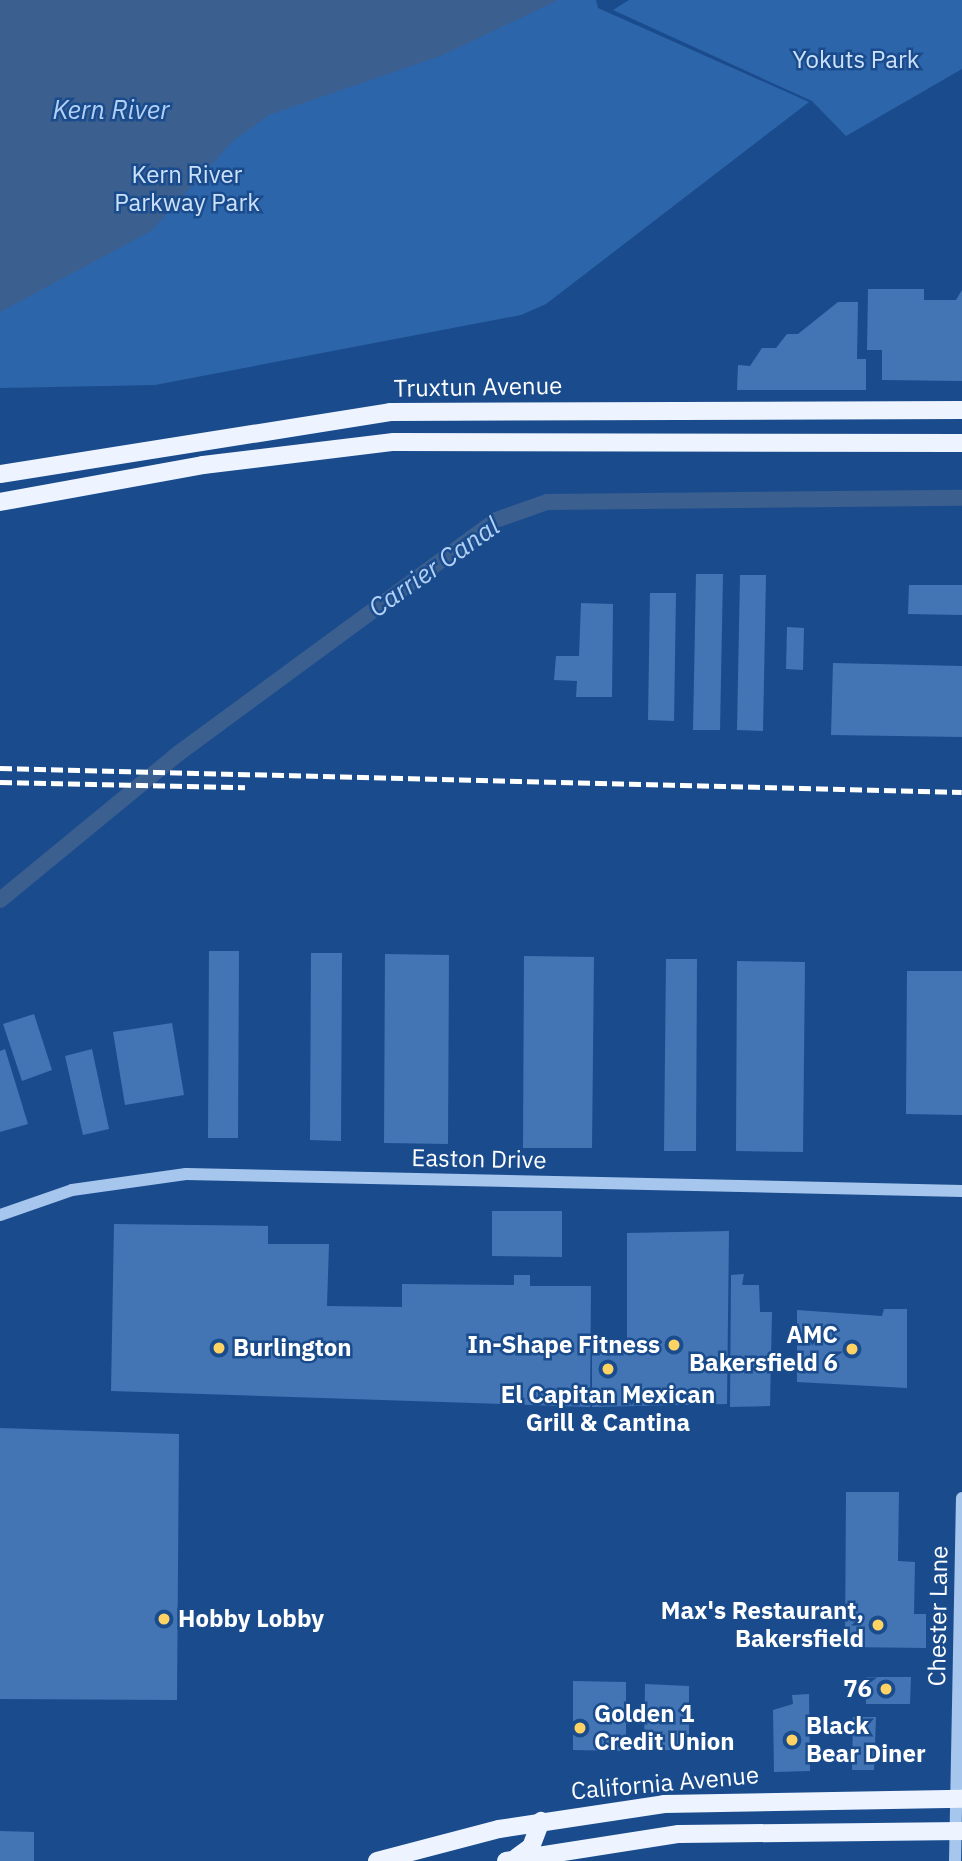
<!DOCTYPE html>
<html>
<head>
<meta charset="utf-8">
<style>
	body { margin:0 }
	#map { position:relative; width:962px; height:1861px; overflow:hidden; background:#1a4c8d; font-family:"IBM Plex Sans",sans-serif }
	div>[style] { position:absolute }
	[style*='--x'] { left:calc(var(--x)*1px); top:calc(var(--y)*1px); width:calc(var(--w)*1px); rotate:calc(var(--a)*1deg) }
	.green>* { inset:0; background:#2d65ab }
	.water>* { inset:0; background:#3b5f8f }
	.canal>* { height:16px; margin:-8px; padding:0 8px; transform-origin:8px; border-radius:8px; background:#3b5f8f }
	.building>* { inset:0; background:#4375b5 }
	.minor>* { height:12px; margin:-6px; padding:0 6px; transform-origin:6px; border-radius:6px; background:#a6c6ee }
	.major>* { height:18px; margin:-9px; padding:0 9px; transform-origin:9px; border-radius:9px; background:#edf4ff }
	.rail>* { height:4.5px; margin-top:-2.25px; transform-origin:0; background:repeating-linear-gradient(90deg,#fff 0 12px,transparent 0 17px) }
	.dots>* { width:19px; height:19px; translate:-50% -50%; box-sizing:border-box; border:4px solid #1a4c8d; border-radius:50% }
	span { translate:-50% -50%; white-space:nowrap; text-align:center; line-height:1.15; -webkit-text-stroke:5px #1a4c8d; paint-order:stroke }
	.park-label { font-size:24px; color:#cce1fa }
	.street-label { font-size:24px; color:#fff }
	.poi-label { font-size:24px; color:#fff; font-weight:700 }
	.right { translate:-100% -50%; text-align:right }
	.left { translate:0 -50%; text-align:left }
	.water-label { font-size:26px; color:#b2d0f5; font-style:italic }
</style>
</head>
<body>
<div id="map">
	<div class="green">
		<i style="clip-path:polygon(0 0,596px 0,598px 8px,809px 102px,546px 304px,521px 315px,155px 385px,0 388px)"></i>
		<i style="clip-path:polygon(629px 0,962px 0,962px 69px,846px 136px,812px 101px,613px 10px)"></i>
	</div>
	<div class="water">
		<i style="clip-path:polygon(0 0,558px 0,443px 55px,269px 115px,233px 141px,151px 231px,0 312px)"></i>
	</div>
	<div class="canal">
		<i style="--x:0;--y:900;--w:232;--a:-39.4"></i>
		<i style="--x:179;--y:753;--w:393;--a:-36.3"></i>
		<i style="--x:496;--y:520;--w:54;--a:-19.4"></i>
		<i style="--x:547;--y:502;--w:415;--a:-0.6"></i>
	</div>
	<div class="building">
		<i style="clip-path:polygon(868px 289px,924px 289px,924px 300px,956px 300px,962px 290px,962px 381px,882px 380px,882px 350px,867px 350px)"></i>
		<i style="clip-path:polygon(838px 302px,858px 302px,857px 359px,866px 359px,866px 390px,737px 390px,738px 365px,750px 366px,762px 348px,776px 348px,787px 334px,798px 334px)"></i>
		<i style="clip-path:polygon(696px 574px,723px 574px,720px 730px,693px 730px)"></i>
		<i style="clip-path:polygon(740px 575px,766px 575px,763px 731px,737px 730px)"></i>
		<i style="clip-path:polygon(909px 585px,962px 585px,962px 615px,908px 614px)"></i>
		<i style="clip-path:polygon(650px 593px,676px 593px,674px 721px,648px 720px)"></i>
		<i style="clip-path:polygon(581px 603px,613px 604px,612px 697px,576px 697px,577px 681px,554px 680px,556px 656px,579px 656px)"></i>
		<i style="clip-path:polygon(787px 627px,804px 628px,803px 670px,786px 669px)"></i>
		<i style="clip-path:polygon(833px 663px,962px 666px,962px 737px,831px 735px)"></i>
		<i style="clip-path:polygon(209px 951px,239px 951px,238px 1138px,208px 1138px)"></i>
		<i style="clip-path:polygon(311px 953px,342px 953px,341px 1141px,310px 1140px)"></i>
		<i style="clip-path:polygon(385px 954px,449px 955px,448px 1144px,384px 1143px)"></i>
		<i style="clip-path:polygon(524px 956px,594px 957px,592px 1148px,523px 1148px)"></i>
		<i style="clip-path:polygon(666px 959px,697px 959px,696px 1151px,664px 1151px)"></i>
		<i style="clip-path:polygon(737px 961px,805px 962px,803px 1152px,736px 1151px)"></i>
		<i style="clip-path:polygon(907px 971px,962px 971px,962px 1115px,906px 1114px)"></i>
		<i style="clip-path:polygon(34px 1014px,52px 1070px,22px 1081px,3px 1024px)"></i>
		<i style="clip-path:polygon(172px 1023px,184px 1095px,125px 1105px,113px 1032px)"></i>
		<i style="clip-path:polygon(5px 1049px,28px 1124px,0 1132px,0 1051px)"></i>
		<i style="clip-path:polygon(92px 1049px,109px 1129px,83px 1135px,65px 1056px)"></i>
		<i style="clip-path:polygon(492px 1211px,562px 1211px,562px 1257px,492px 1256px)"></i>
		<i style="clip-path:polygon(114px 1224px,268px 1226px,268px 1244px,329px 1244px,327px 1306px,402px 1307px,402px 1284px,514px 1285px,514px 1275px,530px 1275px,530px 1286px,591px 1286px,590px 1407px,111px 1391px)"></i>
		<i style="clip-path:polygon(729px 1231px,727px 1404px,592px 1407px,592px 1339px,627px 1340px,627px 1233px)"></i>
		<i style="clip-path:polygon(744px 1274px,742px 1285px,759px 1285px,760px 1312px,772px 1312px,770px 1406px,730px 1407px,731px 1275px)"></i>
		<i style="clip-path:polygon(884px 1309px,907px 1309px,907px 1388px,797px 1382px,797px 1310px,882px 1316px)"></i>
		<i style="clip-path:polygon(0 1428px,179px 1434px,177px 1700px,0 1699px)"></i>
		<i style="clip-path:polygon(846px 1492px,899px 1492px,898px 1561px,915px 1562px,914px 1614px,926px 1614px,926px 1648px,845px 1647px)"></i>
		<i style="clip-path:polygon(866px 1677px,911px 1677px,910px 1704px,866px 1704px)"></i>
		<i style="clip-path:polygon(573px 1681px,626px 1682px,626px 1751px,573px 1750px)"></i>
		<i style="clip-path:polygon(645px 1684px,689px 1686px,689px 1750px,644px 1750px)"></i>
		<i style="clip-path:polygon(809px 1694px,810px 1771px,774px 1772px,773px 1710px,793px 1704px,792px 1695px)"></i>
		<i style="clip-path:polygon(853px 1717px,876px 1717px,874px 1770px,852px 1770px)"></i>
		<i style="clip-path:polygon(0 1831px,34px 1832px,34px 1861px,0 1861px)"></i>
	</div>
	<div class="minor">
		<i style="--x:0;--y:1215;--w:76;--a:-19.1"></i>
		<i style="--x:72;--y:1190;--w:115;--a:-8"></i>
		<i style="--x:186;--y:1174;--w:776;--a:1.25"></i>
		<i style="--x:955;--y:1861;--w:363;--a:-88.9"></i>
	</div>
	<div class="major">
		<i style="--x:0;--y:474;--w:395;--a:-9"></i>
		<i style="--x:390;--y:412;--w:572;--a:-0.2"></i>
		<i style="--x:0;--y:502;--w:206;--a:-10.3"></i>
		<i style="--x:203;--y:465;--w:192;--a:-6.9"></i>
		<i style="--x:394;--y:442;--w:568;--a:0.1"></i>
		<i style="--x:517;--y:1857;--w:17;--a:-36"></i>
		<i style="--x:531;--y:1847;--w:28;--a:-69"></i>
		<i style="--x:377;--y:1861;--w:126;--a:-14.7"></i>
		<i style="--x:499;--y:1829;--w:167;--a:-8.6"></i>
		<i style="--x:664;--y:1804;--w:298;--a:-1"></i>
		<i style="--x:506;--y:1861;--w:175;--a:-8.9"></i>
		<i style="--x:679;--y:1834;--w:283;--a:-0.6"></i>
	</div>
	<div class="rail">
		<i style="--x:0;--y:768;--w:962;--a:1.43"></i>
		<i style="--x:0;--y:782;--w:245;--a:1.2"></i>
	</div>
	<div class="dots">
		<i style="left:674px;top:1345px;background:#ffd363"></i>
		<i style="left:219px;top:1348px;background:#ffd363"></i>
		<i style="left:852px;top:1349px;background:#ffd363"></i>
		<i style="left:608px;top:1369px;background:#ffd363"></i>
		<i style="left:164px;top:1619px;background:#ffd363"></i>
		<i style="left:878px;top:1625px;background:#ffd363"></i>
		<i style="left:886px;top:1689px;background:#ffd363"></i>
		<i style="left:580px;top:1728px;background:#ffd363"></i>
		<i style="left:792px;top:1740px;background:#ffd363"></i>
	</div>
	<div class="park-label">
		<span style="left:856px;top:60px">Yokuts Park</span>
		<span style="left:187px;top:189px">Kern River<br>Parkway Park</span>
	</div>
	<div class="street-label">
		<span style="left:478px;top:387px;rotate:-1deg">Truxtun Avenue</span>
		<span style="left:479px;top:1159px;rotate:1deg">Easton Drive</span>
		<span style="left:938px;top:1616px;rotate:-89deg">Chester Lane</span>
		<span style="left:665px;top:1783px;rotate:-5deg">California Avenue</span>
	</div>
	<div class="poi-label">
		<span class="right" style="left:838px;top:1349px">AMC<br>Bakersfield 6</span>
		<span class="right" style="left:660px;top:1345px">In-Shape Fitness</span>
		<span class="left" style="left:233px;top:1348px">Burlington</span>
		<span style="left:608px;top:1409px">El Capitan Mexican<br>Grill &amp; Cantina</span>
		<span class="right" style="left:864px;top:1625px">Max's Restaurant,<br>Bakersfield</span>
		<span class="left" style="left:178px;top:1619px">Hobby Lobby</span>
		<span class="right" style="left:872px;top:1689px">76</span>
		<span class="left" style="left:594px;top:1728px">Golden 1<br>Credit Union</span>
		<span class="left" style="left:806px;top:1740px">Black<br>Bear Diner</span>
	</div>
	<div class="water-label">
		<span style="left:111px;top:110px">Kern River</span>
		<span style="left:434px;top:567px;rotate:-35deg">Carrier Canal</span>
	</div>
</div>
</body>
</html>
